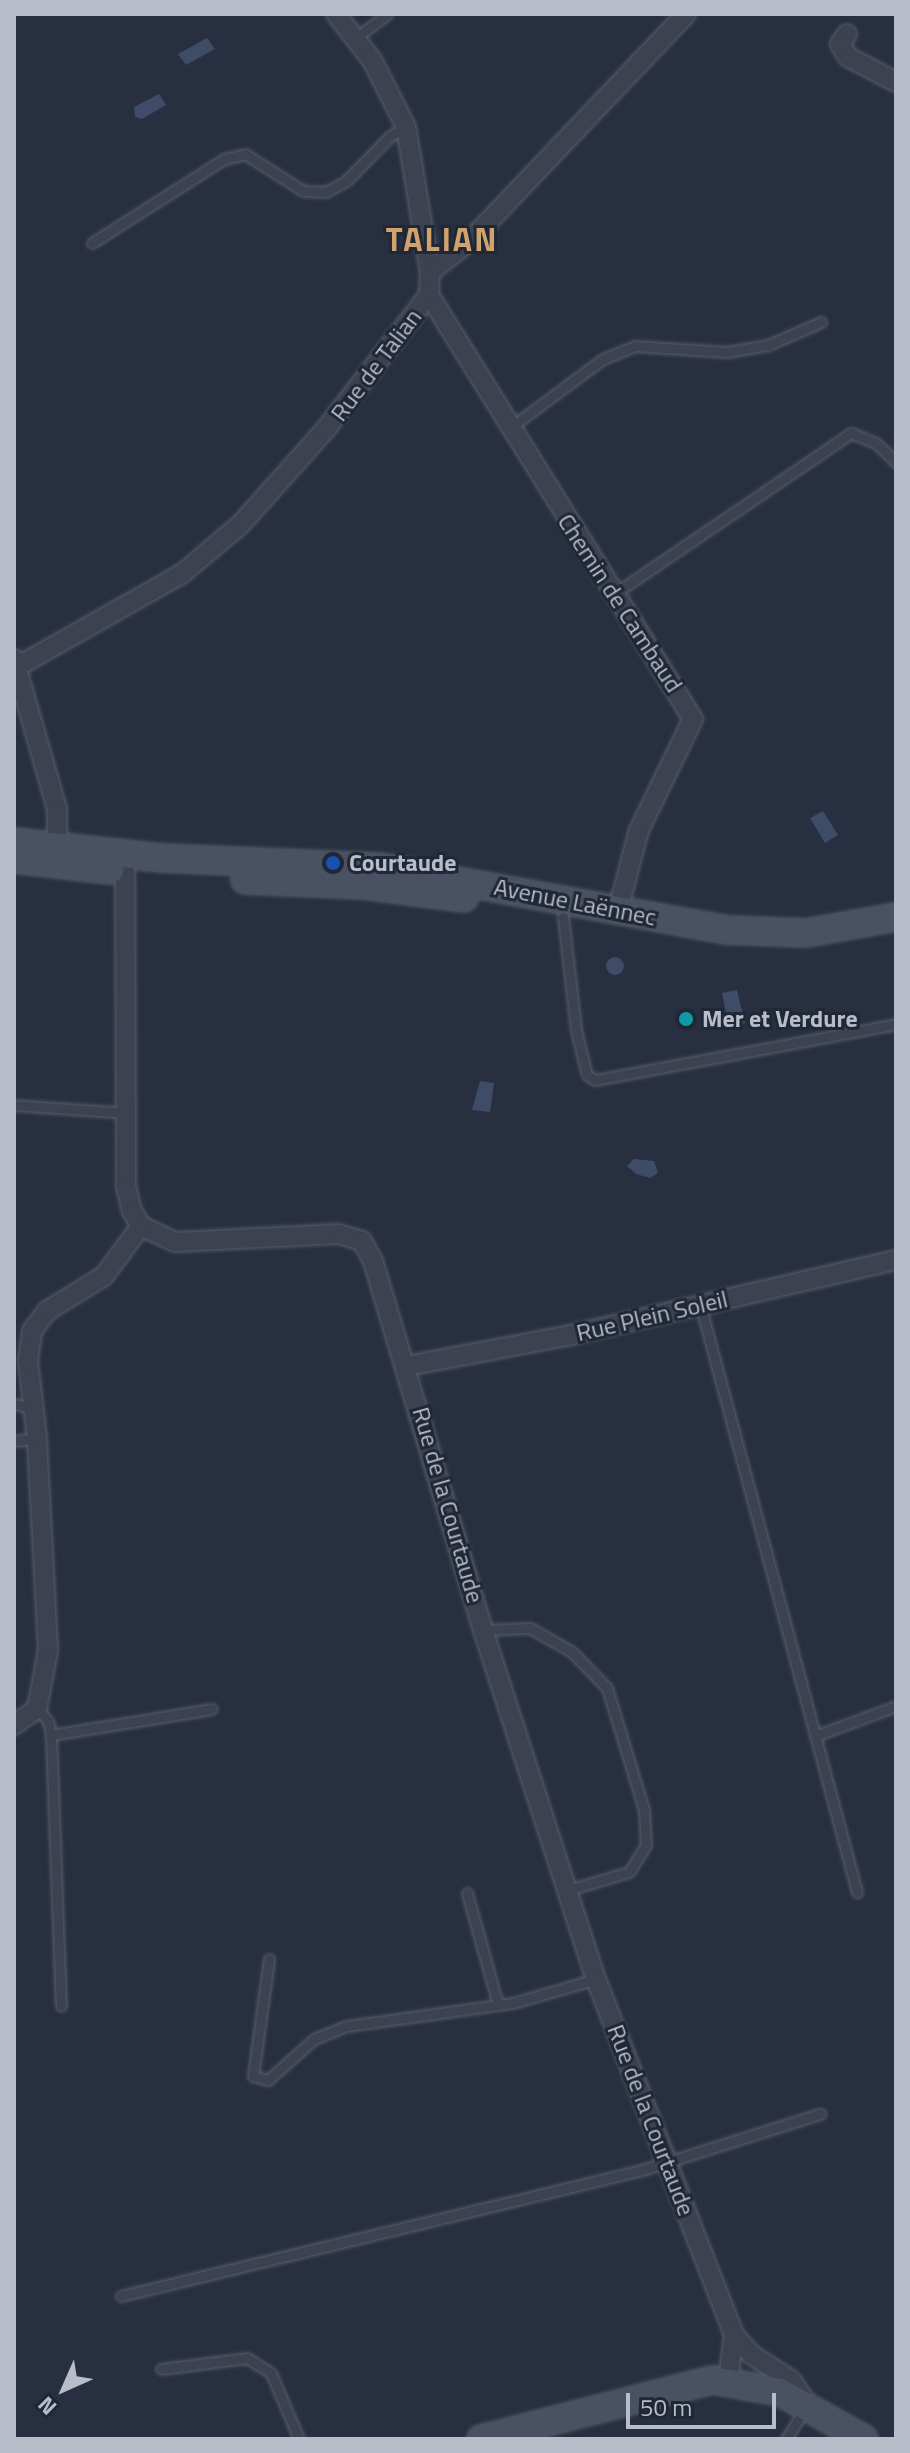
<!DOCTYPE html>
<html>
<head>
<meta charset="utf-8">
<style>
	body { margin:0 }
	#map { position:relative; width:910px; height:2453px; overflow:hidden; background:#282f40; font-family:"Titillium Web",sans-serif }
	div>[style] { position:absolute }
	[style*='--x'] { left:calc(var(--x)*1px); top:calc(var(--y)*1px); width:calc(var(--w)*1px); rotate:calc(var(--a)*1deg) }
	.water>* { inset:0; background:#3f4c67 }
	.round { border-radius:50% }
	.roads { filter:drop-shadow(0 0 2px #565d6a) drop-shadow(0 0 2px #565d6a) }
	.lane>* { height:9px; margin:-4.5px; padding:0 4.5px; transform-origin:4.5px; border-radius:4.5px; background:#3c4250 }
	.street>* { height:18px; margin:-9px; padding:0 9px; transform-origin:9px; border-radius:9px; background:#3c4250 }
	.secondary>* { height:26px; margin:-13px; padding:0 13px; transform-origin:13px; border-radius:13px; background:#4a5162 }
	.dots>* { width:22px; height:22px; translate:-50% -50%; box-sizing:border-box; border:4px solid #202735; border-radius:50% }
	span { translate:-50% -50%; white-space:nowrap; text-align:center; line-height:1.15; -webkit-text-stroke:6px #202735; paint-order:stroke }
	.street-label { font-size:24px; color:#b8bdca }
	.poi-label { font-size:24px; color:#b8bdca; font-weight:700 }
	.left { translate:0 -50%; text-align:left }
	.district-label { font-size:32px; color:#cfa26e; font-weight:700; letter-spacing:2px }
	.frame { position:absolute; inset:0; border:16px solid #b8bdca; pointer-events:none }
	.north { position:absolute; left:24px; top:2349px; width:80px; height:80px; -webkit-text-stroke:6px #202735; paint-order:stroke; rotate:225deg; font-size:22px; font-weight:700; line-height:32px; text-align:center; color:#b8bdca }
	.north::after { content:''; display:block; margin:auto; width:28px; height:36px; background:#b8bdca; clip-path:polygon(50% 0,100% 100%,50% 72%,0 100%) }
	.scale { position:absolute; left:626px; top:2393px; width:150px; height:36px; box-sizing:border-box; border:4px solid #b8bdca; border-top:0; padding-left:10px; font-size:24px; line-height:28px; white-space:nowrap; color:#b8bdca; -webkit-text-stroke:6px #202735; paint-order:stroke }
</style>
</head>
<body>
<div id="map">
	<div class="water">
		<i style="clip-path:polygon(207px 38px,215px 49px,186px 65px,178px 54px)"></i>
		<i style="clip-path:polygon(159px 94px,166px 105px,142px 119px,135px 117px,134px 107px)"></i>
		<i style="clip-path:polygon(823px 811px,838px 835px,825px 843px,810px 818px)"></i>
		<i class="round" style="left:606px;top:957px;width:18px;height:18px"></i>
		<i style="clip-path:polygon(737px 990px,745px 1023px,729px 1026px,722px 993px)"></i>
		<i style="clip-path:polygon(480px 1081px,494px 1083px,490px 1112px,472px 1110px)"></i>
		<i style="clip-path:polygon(634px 1159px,654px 1161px,658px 1173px,650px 1178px,636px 1174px,627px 1166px)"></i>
	</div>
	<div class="roads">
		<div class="lane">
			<i style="--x:357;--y:37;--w:38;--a:-37"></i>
			<i style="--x:92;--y:243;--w:156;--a:-32.5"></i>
			<i style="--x:224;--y:159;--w:22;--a:-13"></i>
			<i style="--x:245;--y:154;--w:69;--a:32.5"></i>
			<i style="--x:303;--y:191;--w:23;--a:2"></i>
			<i style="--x:326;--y:192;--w:23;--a:-29"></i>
			<i style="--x:346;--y:181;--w:63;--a:-45.6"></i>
			<i style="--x:390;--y:136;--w:18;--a:-29"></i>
			<i style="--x:511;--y:427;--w:114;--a:-36.5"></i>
			<i style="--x:603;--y:359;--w:35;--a:-22"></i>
			<i style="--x:635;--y:346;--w:92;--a:3.7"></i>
			<i style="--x:727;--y:352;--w:42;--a:-9.7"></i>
			<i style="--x:768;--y:345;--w:58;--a:-23.5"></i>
			<i style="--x:614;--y:594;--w:287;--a:-34.2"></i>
			<i style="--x:851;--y:433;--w:27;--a:22"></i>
			<i style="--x:876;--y:443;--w:28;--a:44"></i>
			<i style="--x:563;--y:917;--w:114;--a:83.4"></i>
			<i style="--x:576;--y:1030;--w:46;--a:76.3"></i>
			<i style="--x:587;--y:1075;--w:9;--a:32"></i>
			<i style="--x:595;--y:1080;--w:306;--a:-10.5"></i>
			<i style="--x:14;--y:1105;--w:112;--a:4.1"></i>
			<i style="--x:700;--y:1304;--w:609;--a:75.05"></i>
			<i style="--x:14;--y:1404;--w:20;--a:11"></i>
			<i style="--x:14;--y:1441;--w:23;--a:-7"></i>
			<i style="--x:483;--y:1630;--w:47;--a:-2.4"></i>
			<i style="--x:530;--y:1628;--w:48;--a:29.7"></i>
			<i style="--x:572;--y:1652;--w:50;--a:45.8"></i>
			<i style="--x:607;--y:1688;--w:127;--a:73.1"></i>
			<i style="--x:644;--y:1810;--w:35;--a:87"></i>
			<i style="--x:646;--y:1845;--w:32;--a:122"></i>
			<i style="--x:629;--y:1872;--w:64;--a:163.6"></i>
			<i style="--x:37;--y:1709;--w:16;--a:47"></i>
			<i style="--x:48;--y:1721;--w:14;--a:78"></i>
			<i style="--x:51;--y:1735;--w:271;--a:87.9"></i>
			<i style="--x:51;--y:1735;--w:163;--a:-9.2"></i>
			<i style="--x:815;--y:1736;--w:86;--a:-20.3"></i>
			<i style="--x:467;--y:1893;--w:116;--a:74.5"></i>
			<i style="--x:269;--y:1959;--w:118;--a:97.8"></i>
			<i style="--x:253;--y:2076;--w:16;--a:15"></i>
			<i style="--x:268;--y:2080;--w:62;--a:-41.7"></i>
			<i style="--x:314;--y:2039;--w:35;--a:-22"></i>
			<i style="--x:347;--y:2026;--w:168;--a:-7.9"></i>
			<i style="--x:513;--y:2003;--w:86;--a:-16.1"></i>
			<i style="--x:121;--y:2296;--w:536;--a:-13.6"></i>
			<i style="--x:642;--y:2170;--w:187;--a:-17.5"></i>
			<i style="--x:161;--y:2369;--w:87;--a:-7.3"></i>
			<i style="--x:247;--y:2358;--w:28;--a:32"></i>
			<i style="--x:271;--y:2373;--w:72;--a:67"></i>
			<i style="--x:786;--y:2439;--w:38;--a:-58"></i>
		</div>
		<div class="street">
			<i style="--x:336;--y:14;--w:58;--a:52"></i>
			<i style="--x:372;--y:60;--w:75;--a:63.1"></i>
			<i style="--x:406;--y:127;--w:147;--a:80.6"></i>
			<i style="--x:847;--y:34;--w:12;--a:125"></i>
			<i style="--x:840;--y:44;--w:15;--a:58"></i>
			<i style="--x:848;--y:57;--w:54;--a:27.5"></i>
			<i style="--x:429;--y:295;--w:499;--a:58.1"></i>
			<i style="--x:693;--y:719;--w:123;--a:115.9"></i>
			<i style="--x:639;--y:830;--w:83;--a:104.7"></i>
			<i style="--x:14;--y:659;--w:156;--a:74"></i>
			<i style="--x:57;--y:809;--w:49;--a:90"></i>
			<i style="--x:17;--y:667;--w:191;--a:-29.5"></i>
			<i style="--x:183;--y:573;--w:76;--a:-40.2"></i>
			<i style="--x:241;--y:524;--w:127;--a:-48.2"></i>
			<i style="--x:326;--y:429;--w:169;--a:-52.5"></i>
			<i style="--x:429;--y:295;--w:23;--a:-88"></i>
			<i style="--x:430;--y:272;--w:51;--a:-37.8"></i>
			<i style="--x:470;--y:241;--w:313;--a:-46.4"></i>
			<i style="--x:125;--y:855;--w:331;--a:89.8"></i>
			<i style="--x:126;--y:1186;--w:26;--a:77"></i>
			<i style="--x:132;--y:1211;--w:17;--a:59"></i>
			<i style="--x:141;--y:1226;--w:38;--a:25"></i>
			<i style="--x:176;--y:1242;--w:163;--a:-2.8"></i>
			<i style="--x:339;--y:1234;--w:24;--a:17"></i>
			<i style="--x:362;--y:1241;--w:23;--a:61"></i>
			<i style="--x:373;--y:1261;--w:385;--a:73.4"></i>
			<i style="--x:483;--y:1630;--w:367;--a:72.1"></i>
			<i style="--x:596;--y:1979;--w:382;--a:68.8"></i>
			<i style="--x:734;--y:2335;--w:45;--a:97.6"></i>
			<i style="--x:407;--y:1366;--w:167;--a:-10.7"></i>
			<i style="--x:571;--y:1335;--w:334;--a:-13"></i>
			<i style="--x:14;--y:1725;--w:28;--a:-35"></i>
			<i style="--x:37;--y:1709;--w:60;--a:-79.4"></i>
			<i style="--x:48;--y:1650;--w:212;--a:-93"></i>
			<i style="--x:37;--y:1438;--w:78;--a:-96.7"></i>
			<i style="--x:28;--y:1361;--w:30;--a:-82"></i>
			<i style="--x:32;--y:1331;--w:25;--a:-53"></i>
			<i style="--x:47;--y:1311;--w:67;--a:-31.6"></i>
			<i style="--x:104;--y:1276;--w:62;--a:-53.5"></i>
			<i style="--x:734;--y:2335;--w:27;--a:48"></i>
			<i style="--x:752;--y:2355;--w:46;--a:32.7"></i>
			<i style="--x:791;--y:2380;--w:29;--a:56"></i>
		</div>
		<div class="secondary">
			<i style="--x:14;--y:842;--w:148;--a:6.2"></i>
			<i style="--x:161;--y:858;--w:219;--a:2.4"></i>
			<i style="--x:380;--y:867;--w:353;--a:10.3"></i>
			<i style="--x:727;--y:930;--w:79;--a:2.2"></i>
			<i style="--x:806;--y:933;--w:91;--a:-10.1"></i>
			<i style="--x:14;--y:859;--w:97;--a:6.5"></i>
			<i style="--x:245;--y:880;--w:119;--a:2.4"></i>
			<i style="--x:364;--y:885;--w:101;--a:7.4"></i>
			<i style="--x:481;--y:2439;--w:239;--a:-14.3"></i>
			<i style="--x:713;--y:2380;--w:68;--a:10.2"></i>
			<i style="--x:780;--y:2392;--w:96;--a:29.2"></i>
		</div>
	</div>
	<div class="dots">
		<i style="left:333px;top:863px;background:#1a4fb4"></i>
		<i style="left:686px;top:1019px;background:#0f9aa8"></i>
	</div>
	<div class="street-label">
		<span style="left:376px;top:365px;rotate:-53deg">Rue de Talian</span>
		<span style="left:620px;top:603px;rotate:57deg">Chemin de Cambaud</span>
		<span style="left:575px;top:902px;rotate:11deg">Avenue Laënnec</span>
		<span style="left:652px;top:1316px;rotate:-13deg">Rue Plein Soleil</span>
		<span style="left:448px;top:1505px;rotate:74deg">Rue de la Courtaude</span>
		<span style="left:651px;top:2120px;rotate:69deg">Rue de la Courtaude</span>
	</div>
	<div class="poi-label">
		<span class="left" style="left:349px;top:863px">Courtaude</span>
		<span class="left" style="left:702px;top:1019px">Mer et Verdure</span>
	</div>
	<div class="district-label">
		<span style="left:442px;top:239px">TALIAN</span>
	</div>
	<div class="frame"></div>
	<div class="north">N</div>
	<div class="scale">50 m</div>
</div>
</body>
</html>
